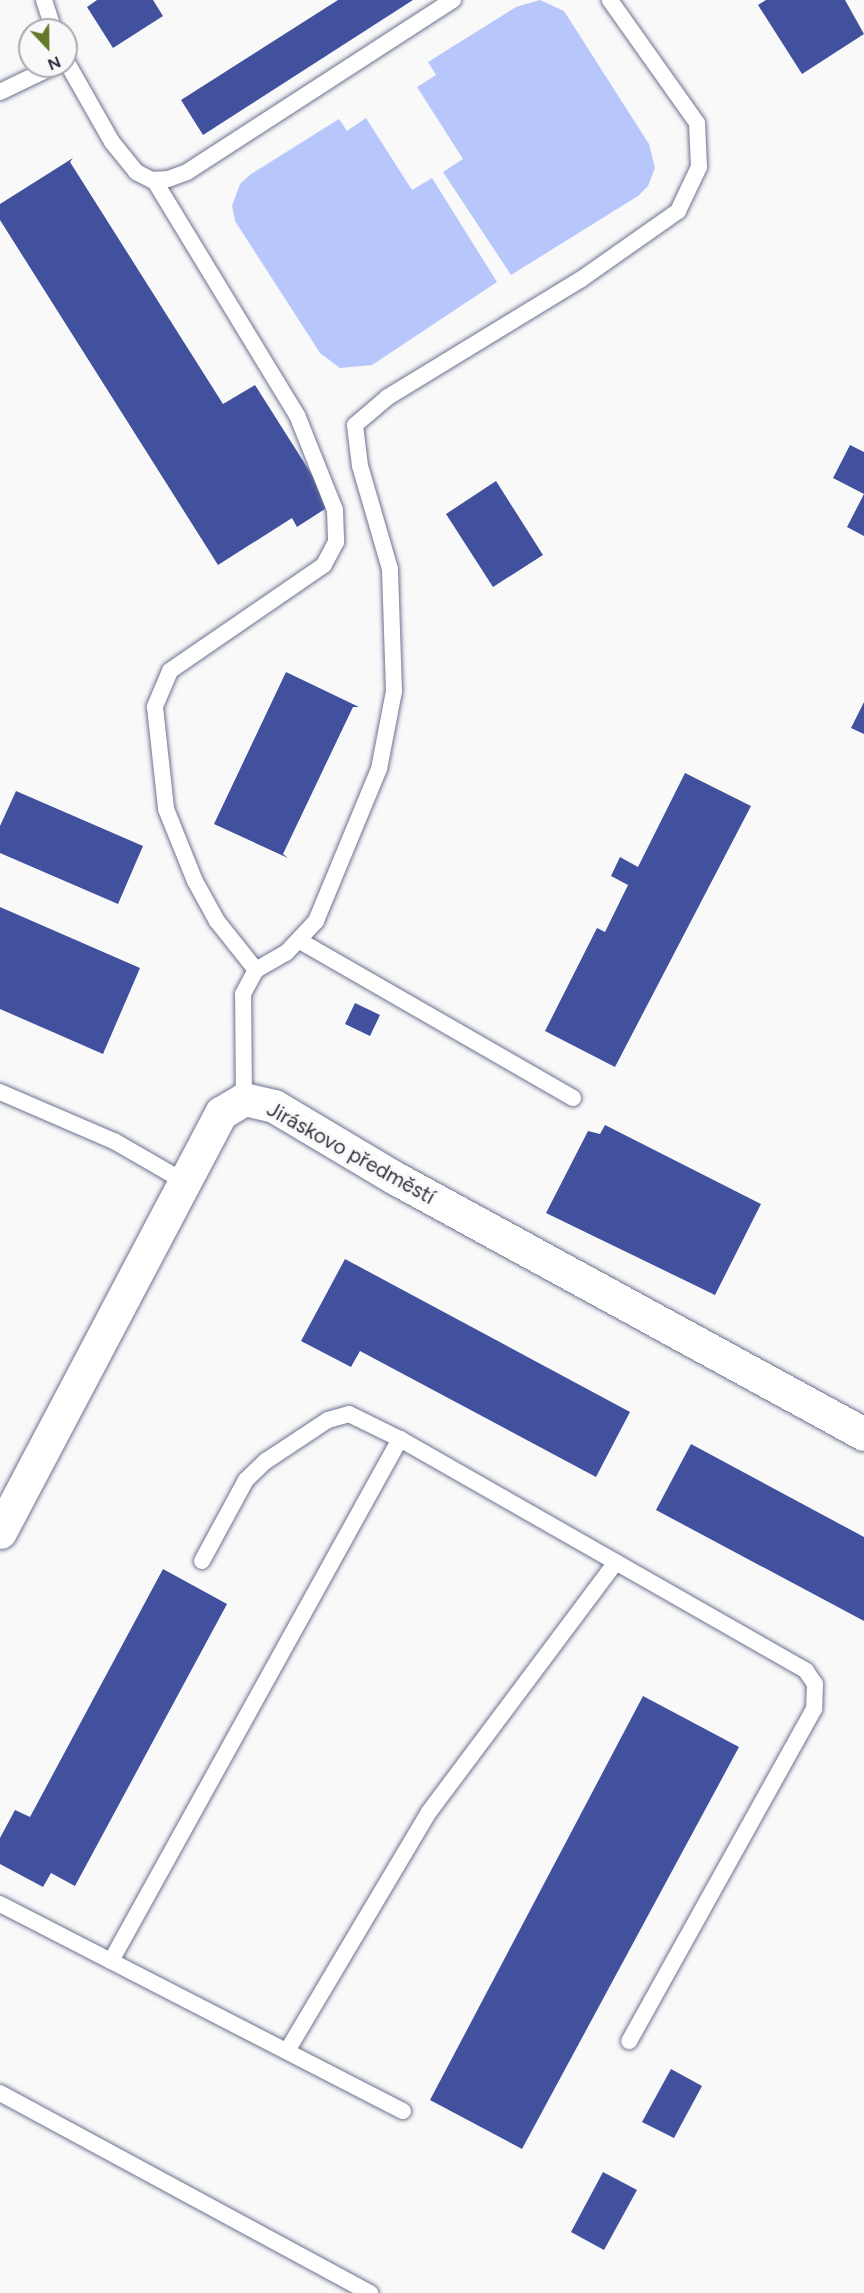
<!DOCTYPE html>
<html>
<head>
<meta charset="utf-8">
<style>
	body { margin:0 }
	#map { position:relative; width:864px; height:2293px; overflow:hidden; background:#f9f9f9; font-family:Figtree,sans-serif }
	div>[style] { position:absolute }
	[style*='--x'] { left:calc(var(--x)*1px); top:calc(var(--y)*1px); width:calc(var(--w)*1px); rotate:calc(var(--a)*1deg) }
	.water>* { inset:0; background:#b8c7fb }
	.building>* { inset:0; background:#42519e }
	.roads { filter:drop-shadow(0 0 2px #6b7390) drop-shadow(0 0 2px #6b7390) }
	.service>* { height:16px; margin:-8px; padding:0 8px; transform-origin:8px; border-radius:8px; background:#fff }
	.minor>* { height:33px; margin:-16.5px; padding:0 16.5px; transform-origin:16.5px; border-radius:16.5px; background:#fff }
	span { translate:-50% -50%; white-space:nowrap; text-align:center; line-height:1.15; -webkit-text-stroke:6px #f9f9f9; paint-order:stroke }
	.street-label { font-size:21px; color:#323542 }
	.north { position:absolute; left:18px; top:18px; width:60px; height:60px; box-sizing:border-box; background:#f9f9f9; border:2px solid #a9abb0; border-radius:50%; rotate:158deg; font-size:16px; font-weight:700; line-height:24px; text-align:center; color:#323542 }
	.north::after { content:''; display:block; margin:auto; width:21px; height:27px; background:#637828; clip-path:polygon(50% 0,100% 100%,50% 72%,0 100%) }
</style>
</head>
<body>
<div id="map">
	<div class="water">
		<i style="clip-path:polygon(540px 0,564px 11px,649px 144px,655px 168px,648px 186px,638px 196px,511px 275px,443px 172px,463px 159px,417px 87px,436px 75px,428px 62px,516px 7px)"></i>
		<i style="clip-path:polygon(366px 118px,412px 190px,432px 178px,497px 282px,372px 365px,340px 368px,320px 353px,235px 221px,232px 206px,240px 184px,251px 174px,339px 119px,347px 131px)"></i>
	</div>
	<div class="building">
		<i style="clip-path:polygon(97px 0,153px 0,163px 16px,113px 48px,87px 7px)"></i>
		<i style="clip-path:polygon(338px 0,413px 0,203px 135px,181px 100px)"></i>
		<i style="clip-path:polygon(766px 0,845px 0,864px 34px,802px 74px,758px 5px)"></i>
		<i style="clip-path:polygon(73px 158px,70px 162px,223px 404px,255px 385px,326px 497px,328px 507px,297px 527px,292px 518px,218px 565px,0 220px,0 204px)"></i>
		<i style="clip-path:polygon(850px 445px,864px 452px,864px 536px,847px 527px,864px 494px,833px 478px)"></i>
		<i style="clip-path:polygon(496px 481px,543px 555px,493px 587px,446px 514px)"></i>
		<i style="clip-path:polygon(286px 672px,359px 707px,353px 707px,283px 854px,288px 858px,214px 824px)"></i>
		<i style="clip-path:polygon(864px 702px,864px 734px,851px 728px)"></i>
		<i style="clip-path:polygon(685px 773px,751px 806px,615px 1067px,545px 1031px,597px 928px,605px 932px,628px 885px,611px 876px,620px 857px,638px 867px)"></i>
		<i style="clip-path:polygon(16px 791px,143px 846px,118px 904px,0 853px,0 826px)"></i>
		<i style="clip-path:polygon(0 907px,140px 968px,103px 1054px,0 1009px)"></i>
		<i style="clip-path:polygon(355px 1003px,380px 1015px,370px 1036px,345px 1024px)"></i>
		<i style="clip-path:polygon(605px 1125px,761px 1204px,715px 1295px,546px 1213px,588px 1131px,600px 1134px)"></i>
		<i style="clip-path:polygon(345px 1259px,630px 1412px,596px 1477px,360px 1351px,351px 1367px,301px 1341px)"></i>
		<i style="clip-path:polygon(691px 1444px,864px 1537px,864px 1621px,656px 1510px)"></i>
		<i style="clip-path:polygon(163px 1569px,227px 1604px,75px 1886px,51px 1873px,43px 1887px,0 1864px,0 1838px,15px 1810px,30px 1817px)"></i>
		<i style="clip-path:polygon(643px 1696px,739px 1747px,522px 2149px,430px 2100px)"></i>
		<i style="clip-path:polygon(671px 2069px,702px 2086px,674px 2138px,642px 2122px)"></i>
		<i style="clip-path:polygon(603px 2172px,637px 2190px,604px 2250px,571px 2232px)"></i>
	</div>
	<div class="roads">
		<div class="service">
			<i style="--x:44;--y:0;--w:32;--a:72"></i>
			<i style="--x:66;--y:61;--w:93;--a:60.4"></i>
			<i style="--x:112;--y:142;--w:38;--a:51"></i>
			<i style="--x:136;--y:172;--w:18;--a:27"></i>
			<i style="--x:152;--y:180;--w:16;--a:-4"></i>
			<i style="--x:168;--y:179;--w:20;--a:-20"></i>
			<i style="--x:187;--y:172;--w:317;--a:-32.9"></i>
			<i style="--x:0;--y:92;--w:60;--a:-25.7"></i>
			<i style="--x:154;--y:180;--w:275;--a:58.7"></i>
			<i style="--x:297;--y:415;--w:102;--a:68.2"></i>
			<i style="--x:335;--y:510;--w:32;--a:88"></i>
			<i style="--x:336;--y:542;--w:26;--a:118"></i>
			<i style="--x:324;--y:565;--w:187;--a:145.5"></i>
			<i style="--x:170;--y:671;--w:39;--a:113"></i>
			<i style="--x:155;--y:707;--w:103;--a:83.8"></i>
			<i style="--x:166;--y:809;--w:78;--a:68.1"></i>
			<i style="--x:195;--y:881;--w:46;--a:61.2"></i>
			<i style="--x:217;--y:921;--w:63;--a:51.5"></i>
			<i style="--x:300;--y:941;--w:315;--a:29.9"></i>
			<i style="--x:0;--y:1092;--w:124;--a:23.3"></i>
			<i style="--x:114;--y:1141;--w:82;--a:30"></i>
			<i style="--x:244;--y:1099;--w:105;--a:-90.5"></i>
			<i style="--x:243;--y:994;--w:27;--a:-62"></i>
			<i style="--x:256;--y:970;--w:34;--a:-30"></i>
			<i style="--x:286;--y:953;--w:44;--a:-46.8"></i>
			<i style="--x:316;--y:921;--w:165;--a:-67.5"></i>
			<i style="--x:379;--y:769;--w:79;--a:-79.1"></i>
			<i style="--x:394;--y:691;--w:122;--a:-91.9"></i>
			<i style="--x:390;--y:569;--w:107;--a:-106.2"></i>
			<i style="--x:360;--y:466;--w:41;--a:-97"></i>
			<i style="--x:355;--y:425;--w:43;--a:-40.3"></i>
			<i style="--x:388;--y:397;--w:225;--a:-31.4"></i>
			<i style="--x:580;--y:280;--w:120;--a:-35.1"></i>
			<i style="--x:678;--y:211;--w:49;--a:-64.5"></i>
			<i style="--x:699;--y:167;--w:44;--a:-92.6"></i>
			<i style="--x:697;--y:123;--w:151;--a:-125.3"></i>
			<i style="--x:202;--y:1561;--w:92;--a:-61.5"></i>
			<i style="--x:246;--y:1480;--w:28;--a:-44"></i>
			<i style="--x:266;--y:1461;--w:74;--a:-33.5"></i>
			<i style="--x:328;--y:1420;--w:22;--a:-16"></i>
			<i style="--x:349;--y:1414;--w:57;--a:26.1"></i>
			<i style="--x:0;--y:1904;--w:453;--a:27.2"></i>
			<i style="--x:111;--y:1961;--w:597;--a:-61.03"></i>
			<i style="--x:400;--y:1439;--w:468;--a:29.7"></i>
			<i style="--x:806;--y:1671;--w:16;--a:55"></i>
			<i style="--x:815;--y:1684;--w:25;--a:92"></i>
			<i style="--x:814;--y:1709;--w:380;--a:119.1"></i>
			<i style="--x:287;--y:2051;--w:278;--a:-59.3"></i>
			<i style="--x:429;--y:1812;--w:312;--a:-53.2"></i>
			<i style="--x:0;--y:2093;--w:421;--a:28.4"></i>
		</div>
		<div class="minor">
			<i style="--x:0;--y:1532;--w:474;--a:-62.2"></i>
			<i style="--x:221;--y:1113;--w:27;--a:-31"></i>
			<i style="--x:244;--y:1099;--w:31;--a:13"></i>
			<i style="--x:274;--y:1106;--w:141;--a:30.8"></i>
			<i style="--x:395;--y:1178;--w:534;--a:28.63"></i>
		</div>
	</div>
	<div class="street-label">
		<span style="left:351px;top:1153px;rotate:29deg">Jiráskovo předměstí</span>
	</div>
	<div class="north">N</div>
</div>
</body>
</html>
